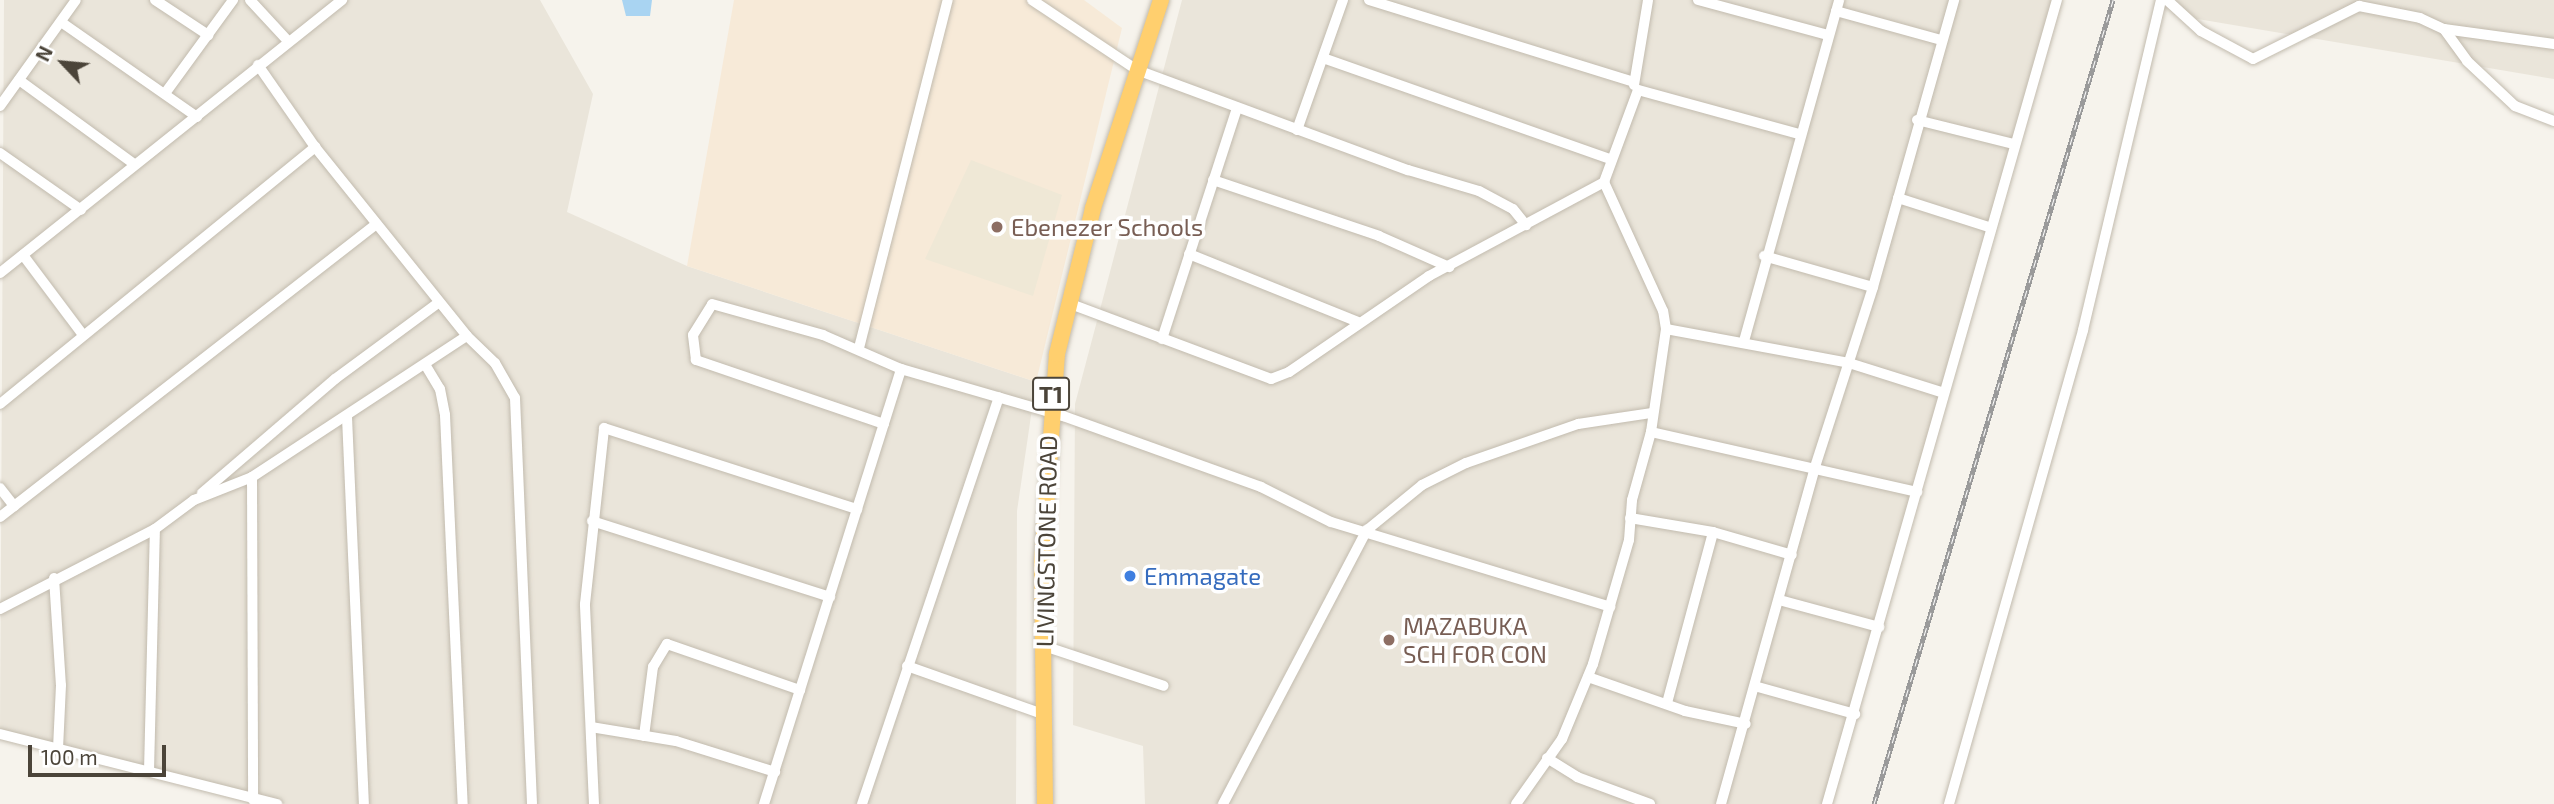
<!DOCTYPE html>
<html>
<head>
<meta charset="utf-8">
<style>
	body { margin:0 }
	#map { position:relative; width:2554px; height:804px; overflow:hidden; background:#f6f3ec; font-family:"Exo 2",sans-serif }
	div>[style] { position:absolute }
	[style*='--x'] { left:calc(var(--x)*1px); top:calc(var(--y)*1px); width:calc(var(--w)*1px); rotate:calc(var(--a)*1deg) }
	.residential>* { inset:0; background:#eae5da }
	.commercial>* { inset:0; background:#f7ead8 }
	.education>* { inset:0; background:#efe8d6 }
	.water>* { inset:0; background:#a9d4f2 }
	.roads { filter:drop-shadow(0 0 2px #c2bbae) drop-shadow(0 0 2px #c2bbae) }
	.minor>* { height:10px; margin:-5px; padding:0 5px; transform-origin:5px; border-radius:5px; background:#fff }
	.highway>* { height:16px; margin:-8px; padding:0 8px; transform-origin:8px; border-radius:8px; background:#ffcf6e }
	.rail>* { height:5px; margin-top:-2.5px; transform-origin:0; background:repeating-linear-gradient(90deg,#fff 0 8px,#9a9a9a 0 16px); box-sizing:border-box; border-block:2px solid #9a9a9a }
	.dots>* { width:19px; height:19px; translate:-50% -50%; box-sizing:border-box; border:4px solid #fff; border-radius:50% }
	span { translate:-50% -50%; white-space:nowrap; text-align:center; line-height:1.15; -webkit-text-stroke:7px #fff; paint-order:stroke }
	.shield-label span { padding:2px 5px; background:#fff; border:2px solid; border-radius:5px; -webkit-text-stroke-width:0 }
	.shield-label { font-size:23px; color:#4b4439; font-weight:700 }
	.education-label { font-size:24px; color:#785e54 }
	.left { translate:0 -50%; text-align:left }
	.street-label { font-size:24px; color:#4b4439 }
	.shop-label { font-size:24px; color:#366cbe }
	.north { position:absolute; left:28px; top:28px; width:70px; height:70px; -webkit-text-stroke:5px #fff; paint-order:stroke; rotate:296deg; font-size:19px; font-weight:700; line-height:28px; text-align:center; color:#4b4439 }
	.north::after { content:''; display:block; margin:auto; width:24px; height:32px; background:#4b4439; clip-path:polygon(50% 0,100% 100%,50% 72%,0 100%) }
	.scale { position:absolute; left:28px; top:745px; width:138px; height:32px; box-sizing:border-box; border:4px solid #4b4439; border-top:0; padding-left:9px; font-size:21px; line-height:24px; white-space:nowrap; color:#4b4439; -webkit-text-stroke:5px #fff; paint-order:stroke }
</style>
</head>
<body>
<div id="map">
	<div class="residential">
		<i style="clip-path:polygon(4px 0,540px 0,593px 94px,567px 212px,687px 266px,1036px 382px,1017px 511px,1016px 804px,286px 804px,0 734px)"></i>
		<i style="clip-path:polygon(1182px 0,2061px 0,1822px 804px,1145px 804px,1143px 746px,1073px 725px,1075px 404px)"></i>
		<i style="clip-path:polygon(2176px 0,2554px 0,2554px 79px,2174px 15px)"></i>
	</div>
	<div class="commercial">
		<i style="clip-path:polygon(734px 0,1084px 0,1122px 28px,1036px 382px,687px 266px)"></i>
	</div>
	<div class="education">
		<i style="clip-path:polygon(971px 160px,1062px 195px,1033px 296px,925px 259px)"></i>
	</div>
	<div class="water">
		<i style="clip-path:polygon(622px 0,652px 0,650px 16px,626px 16px)"></i>
	</div>
	<div class="roads">
		<div class="minor">
			<i style="--x:155;--y:0;--w:64;--a:33.4"></i>
			<i style="--x:250;--y:0;--w:56;--a:47.2"></i>
			<i style="--x:1032;--y:0;--w:126;--a:33.7"></i>
			<i style="--x:1137;--y:70;--w:289;--a:20.3"></i>
			<i style="--x:1408;--y:170;--w:74;--a:16.5"></i>
			<i style="--x:1479;--y:191;--w:38;--a:28"></i>
			<i style="--x:1513;--y:209;--w:21;--a:51"></i>
			<i style="--x:1369;--y:0;--w:274;--a:17.2"></i>
			<i style="--x:1698;--y:0;--w:135;--a:15.1"></i>
			<i style="--x:2167;--y:0;--w:46;--a:42.4"></i>
			<i style="--x:2201;--y:31;--w:59;--a:28.3"></i>
			<i style="--x:2253;--y:59;--w:119;--a:-26.6"></i>
			<i style="--x:2359;--y:6;--w:62;--a:11.1"></i>
			<i style="--x:2420;--y:18;--w:26;--a:25"></i>
			<i style="--x:2444;--y:29;--w:39;--a:54"></i>
			<i style="--x:2467;--y:61;--w:66;--a:43.2"></i>
			<i style="--x:2515;--y:106;--w:42;--a:21"></i>
			<i style="--x:1836;--y:11;--w:109;--a:15.4"></i>
			<i style="--x:61;--y:22;--w:166;--a:34.9"></i>
			<i style="--x:2444;--y:29;--w:111;--a:7.8"></i>
			<i style="--x:1323;--y:58;--w:306;--a:19.4"></i>
			<i style="--x:19;--y:80;--w:142;--a:36.1"></i>
			<i style="--x:1634;--y:85;--w:86;--a:-80.6"></i>
			<i style="--x:166;--y:92;--w:114;--a:-53.9"></i>
			<i style="--x:0;--y:106;--w:130;--a:-54.4"></i>
			<i style="--x:1917;--y:120;--w:100;--a:13.9"></i>
			<i style="--x:1297;--y:130;--w:138;--a:-70.5"></i>
			<i style="--x:0;--y:153;--w:99;--a:35.1"></i>
			<i style="--x:1213;--y:180;--w:175;--a:18.6"></i>
			<i style="--x:1379;--y:236;--w:77;--a:23.9"></i>
			<i style="--x:1898;--y:198;--w:96;--a:17.7"></i>
			<i style="--x:1189;--y:254;--w:182;--a:21.9"></i>
			<i style="--x:23;--y:255;--w:100;--a:53.1"></i>
			<i style="--x:1764;--y:256;--w:113;--a:15.9"></i>
			<i style="--x:0;--y:273;--w:438;--a:-38.6"></i>
			<i style="--x:1068;--y:303;--w:217;--a:20.5"></i>
			<i style="--x:1271;--y:379;--w:19;--a:-21"></i>
			<i style="--x:1289;--y:372;--w:170;--a:-34.4"></i>
			<i style="--x:1429;--y:276;--w:199;--a:-28.2"></i>
			<i style="--x:1666;--y:329;--w:186;--a:10.5"></i>
			<i style="--x:1849;--y:363;--w:96;--a:17.5"></i>
			<i style="--x:467;--y:336;--w:39;--a:44"></i>
			<i style="--x:495;--y:363;--w:40;--a:60.3"></i>
			<i style="--x:515;--y:398;--w:406;--a:87.6"></i>
			<i style="--x:1162;--y:339;--w:243;--a:-72"></i>
			<i style="--x:1744;--y:341;--w:354;--a:-74.4"></i>
			<i style="--x:859;--y:348;--w:359;--a:-75.7"></i>
			<i style="--x:426;--y:366;--w:27;--a:59"></i>
			<i style="--x:440;--y:389;--w:26;--a:79"></i>
			<i style="--x:445;--y:415;--w:389;--a:87.4"></i>
			<i style="--x:0;--y:404;--w:407;--a:-39.2"></i>
			<i style="--x:347;--y:417;--w:387;--a:87.5"></i>
			<i style="--x:884;--y:424;--w:199;--a:-161.2"></i>
			<i style="--x:696;--y:360;--w:25;--a:-97"></i>
			<i style="--x:693;--y:335;--w:36;--a:-58"></i>
			<i style="--x:712;--y:304;--w:115;--a:15.6"></i>
			<i style="--x:823;--y:335;--w:85;--a:23.6"></i>
			<i style="--x:1651;--y:432;--w:273;--a:12.7"></i>
			<i style="--x:252;--y:477;--w:323;--a:89.8"></i>
			<i style="--x:0;--y:488;--w:23;--a:52"></i>
			<i style="--x:202;--y:493;--w:175;--a:-40.6"></i>
			<i style="--x:335;--y:379;--w:128;--a:-36.4"></i>
			<i style="--x:0;--y:517;--w:477;--a:-37.9"></i>
			<i style="--x:1630;--y:518;--w:84;--a:9.6"></i>
			<i style="--x:1713;--y:532;--w:82;--a:16.2"></i>
			<i style="--x:592;--y:521;--w:250;--a:17.7"></i>
			<i style="--x:54;--y:578;--w:107;--a:86.3"></i>
			<i style="--x:61;--y:685;--w:64;--a:92.7"></i>
			<i style="--x:1779;--y:600;--w:104;--a:15.1"></i>
			<i style="--x:0;--y:609;--w:174;--a:-27.3"></i>
			<i style="--x:155;--y:529;--w:49;--a:-36.6"></i>
			<i style="--x:194;--y:500;--w:62;--a:-21.6"></i>
			<i style="--x:252;--y:477;--w:257;--a:-33.3"></i>
			<i style="--x:467;--y:336;--w:243;--a:-128.8"></i>
			<i style="--x:315;--y:147;--w:100;--a:-124.8"></i>
			<i style="--x:1044;--y:646;--w:126;--a:18.4"></i>
			<i style="--x:907;--y:666;--w:146;--a:19.5"></i>
			<i style="--x:1588;--y:677;--w:103;--a:19.3"></i>
			<i style="--x:1685;--y:711;--w:62;--a:12"></i>
			<i style="--x:1758;--y:687;--w:101;--a:15.6"></i>
			<i style="--x:1667;--y:703;--w:177;--a:-74.9"></i>
			<i style="--x:591;--y:727;--w:86;--a:9.4"></i>
			<i style="--x:676;--y:741;--w:104;--a:17.4"></i>
			<i style="--x:0;--y:734;--w:286;--a:14.2"></i>
			<i style="--x:644;--y:736;--w:70;--a:-82.6"></i>
			<i style="--x:653;--y:667;--w:27;--a:-59"></i>
			<i style="--x:667;--y:644;--w:141;--a:19.1"></i>
			<i style="--x:1547;--y:758;--w:36;--a:32"></i>
			<i style="--x:1577;--y:777;--w:78;--a:20.3"></i>
			<i style="--x:149;--y:771;--w:242;--a:-88.6"></i>
			<i style="--x:594;--y:804;--w:200;--a:-92.6"></i>
			<i style="--x:585;--y:604;--w:177;--a:-83.8"></i>
			<i style="--x:604;--y:428;--w:266;--a:17.8"></i>
			<i style="--x:764;--y:804;--w:456;--a:-72.5"></i>
			<i style="--x:901;--y:369;--w:169;--a:16.2"></i>
			<i style="--x:1063;--y:416;--w:210;--a:19.7"></i>
			<i style="--x:1261;--y:487;--w:78;--a:26.6"></i>
			<i style="--x:1331;--y:522;--w:292;--a:16.9"></i>
			<i style="--x:862;--y:804;--w:429;--a:-71.4"></i>
			<i style="--x:1223;--y:804;--w:310;--a:-62.3"></i>
			<i style="--x:1367;--y:530;--w:71;--a:-39.3"></i>
			<i style="--x:1422;--y:485;--w:49;--a:-26.6"></i>
			<i style="--x:1466;--y:463;--w:119;--a:-19.2"></i>
			<i style="--x:1578;--y:424;--w:75;--a:-8.5"></i>
			<i style="--x:1516;--y:804;--w:80;--a:-54.7"></i>
			<i style="--x:1562;--y:739;--w:81;--a:-67.5"></i>
			<i style="--x:1593;--y:664;--w:129;--a:-73.8"></i>
			<i style="--x:1629;--y:540;--w:40;--a:-85.7"></i>
			<i style="--x:1632;--y:500;--w:71;--a:-74.4"></i>
			<i style="--x:1651;--y:432;--w:104;--a:-81.7"></i>
			<i style="--x:1666;--y:329;--w:18;--a:-99"></i>
			<i style="--x:1663;--y:311;--w:142;--a:-114.6"></i>
			<i style="--x:1604;--y:182;--w:98;--a:-69.7"></i>
			<i style="--x:1638;--y:90;--w:167;--a:15.3"></i>
			<i style="--x:1721;--y:804;--w:347;--a:-74.4"></i>
			<i style="--x:1814;--y:470;--w:192;--a:-72.1"></i>
			<i style="--x:1873;--y:287;--w:298;--a:-74.2"></i>
			<i style="--x:1827;--y:804;--w:836;--a:-74.04"></i>
			<i style="--x:1949;--y:804;--w:493;--a:-74.2"></i>
			<i style="--x:2083;--y:330;--w:339;--a:-76.7"></i>
		</div>
		<div class="highway">
			<i style="--x:1045;--y:804;--w:241;--a:-90.7"></i>
			<i style="--x:1042;--y:563;--w:210;--a:-85.9"></i>
			<i style="--x:1057;--y:354;--w:150;--a:-76.1"></i>
			<i style="--x:1093;--y:208;--w:219;--a:-71.9"></i>
		</div>
	</div>
	<div class="rail">
		<i style="--x:1874;--y:804;--w:839;--a:-73.44"></i>
	</div>
	<div class="dots">
		<i style="left:997px;top:227px;background:#8d6e63"></i>
		<i style="left:1130px;top:576px;background:#3f7fe0"></i>
		<i style="left:1389px;top:640px;background:#8d6e63"></i>
	</div>
	<div class="shield-label">
		<span style="left:1051px;top:394px">T1</span>
	</div>
	<div class="education-label">
		<span class="left" style="left:1011px;top:227px">Ebenezer Schools</span>
		<span class="left" style="left:1403px;top:640px">MAZABUKA<br>SCH FOR CON</span>
	</div>
	<div class="street-label">
		<span style="left:1046px;top:541px;rotate:-89deg">LIVINGSTONE ROAD</span>
	</div>
	<div class="shop-label">
		<span class="left" style="left:1144px;top:576px">Emmagate</span>
	</div>
	<div class="north">N</div>
	<div class="scale">100 m</div>
</div>
</body>
</html>
